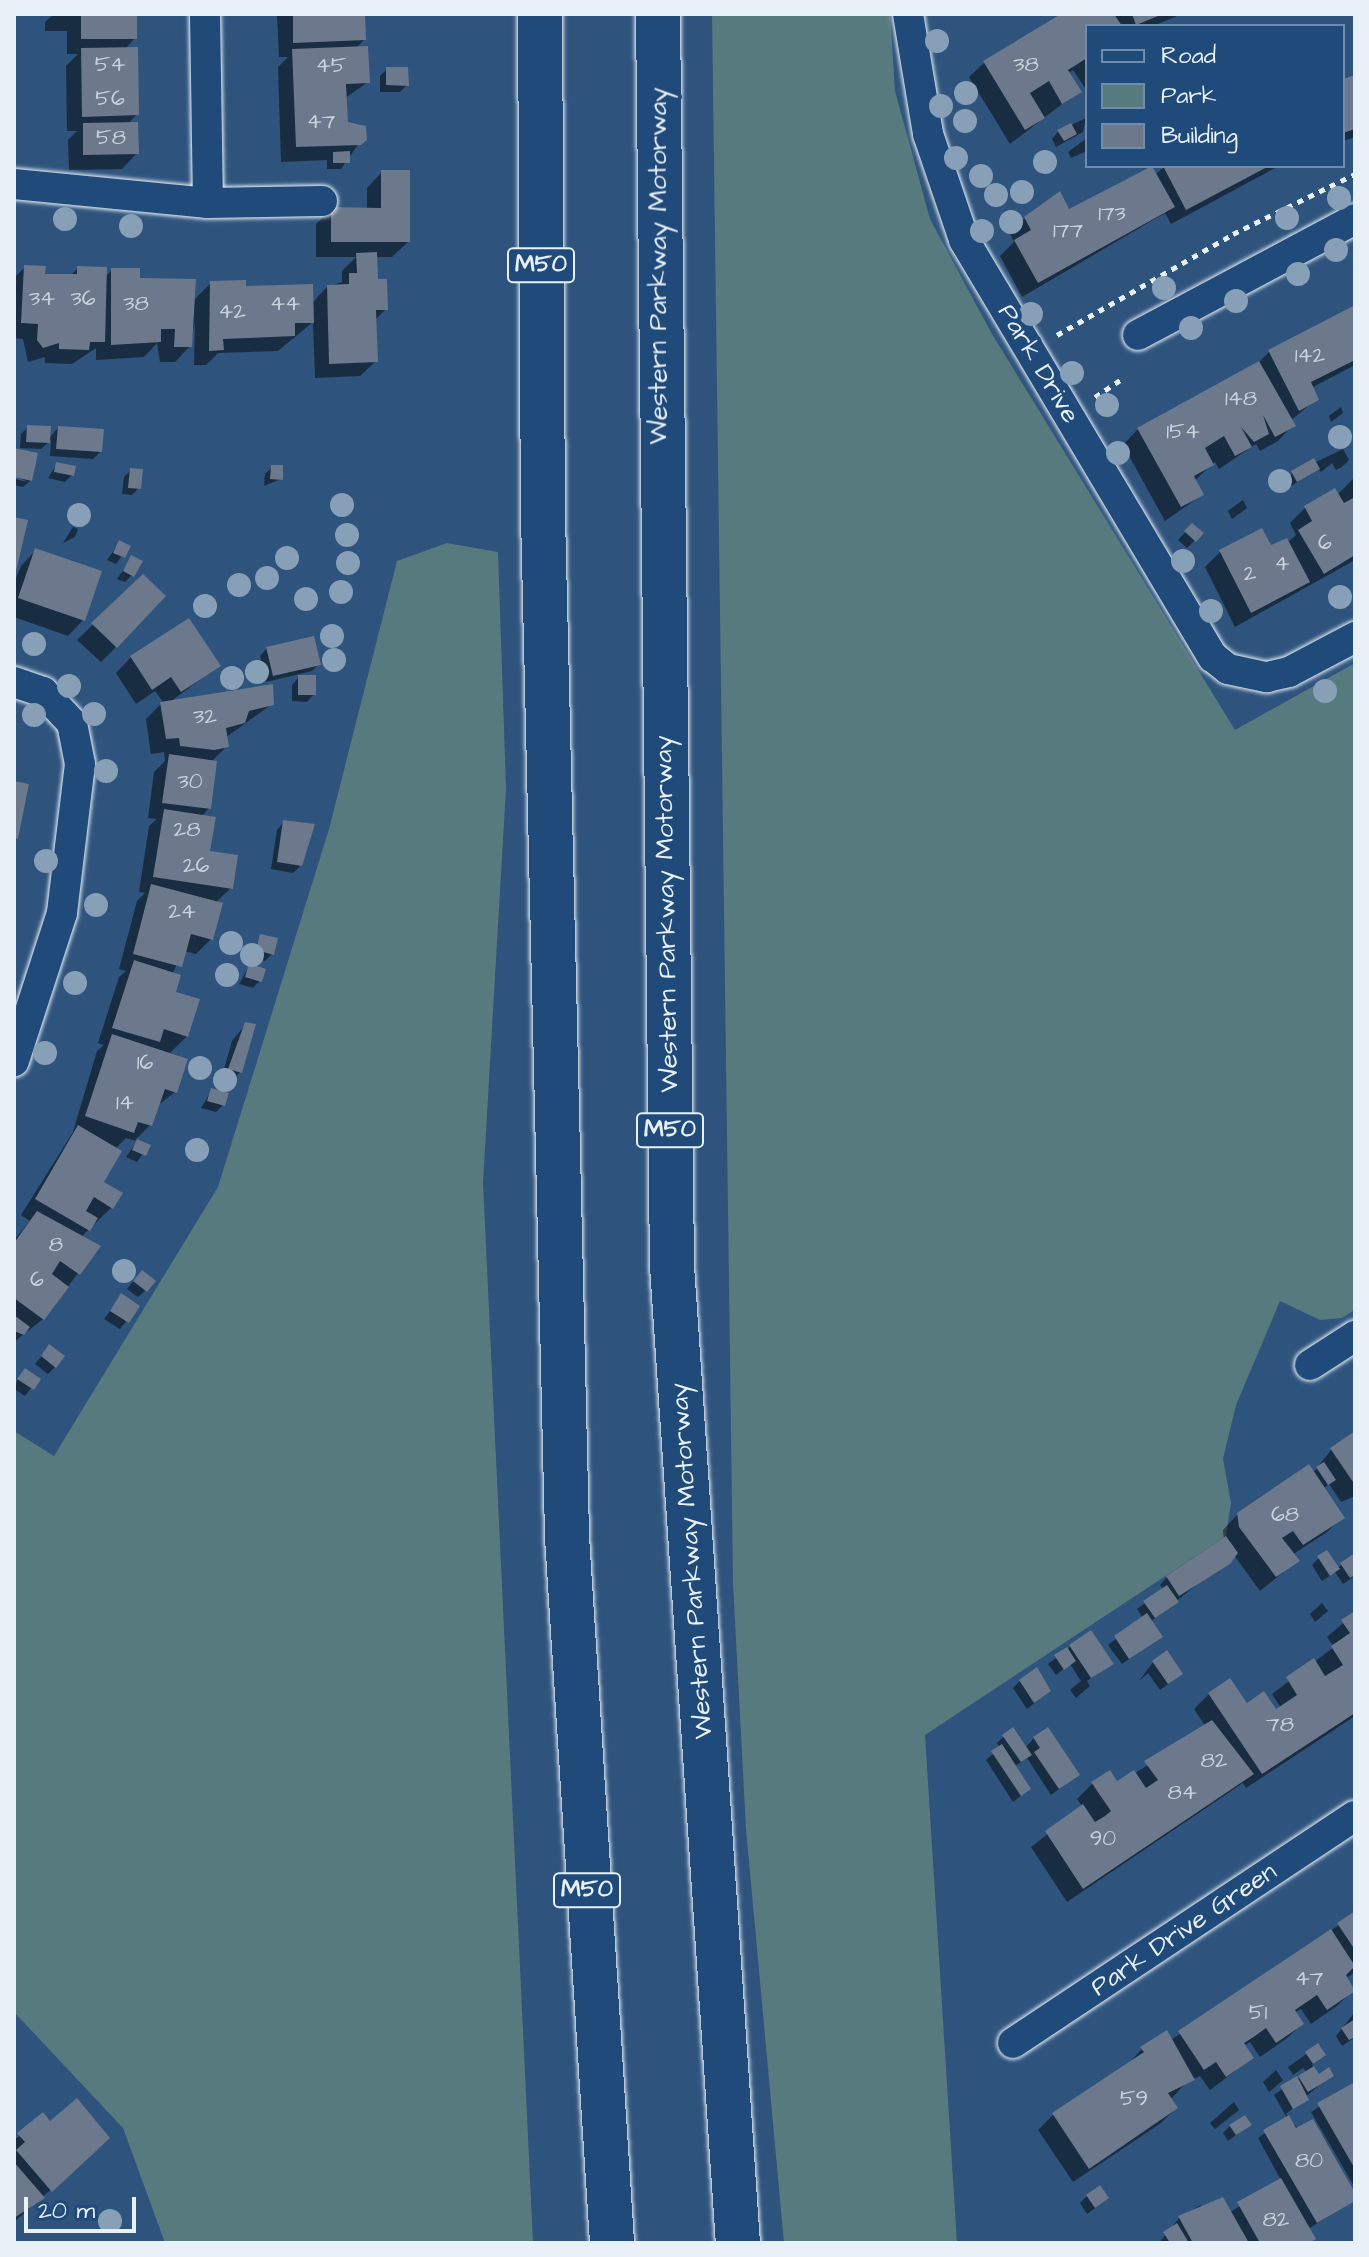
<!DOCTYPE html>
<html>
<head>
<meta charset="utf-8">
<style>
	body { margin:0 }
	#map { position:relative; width:1369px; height:2257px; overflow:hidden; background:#2e537d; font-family:"Architects Daughter",sans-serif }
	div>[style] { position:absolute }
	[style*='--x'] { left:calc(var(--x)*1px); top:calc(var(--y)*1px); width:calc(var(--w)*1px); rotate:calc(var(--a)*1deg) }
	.green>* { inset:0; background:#577a7f }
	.shadow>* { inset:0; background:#0007 }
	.building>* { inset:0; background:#6c788b }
	.path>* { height:5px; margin-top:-2.5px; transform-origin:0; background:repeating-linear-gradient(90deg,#e8f1f8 0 6px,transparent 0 12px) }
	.roads { filter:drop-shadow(0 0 2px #e8f1f8) drop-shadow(0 0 2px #e8f1f8) }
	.street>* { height:30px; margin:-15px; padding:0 15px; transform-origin:15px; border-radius:15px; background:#1f4a7a }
	.highway>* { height:44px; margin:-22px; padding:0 22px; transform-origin:22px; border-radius:22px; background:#1f4a7a }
	.trees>* { width:24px; height:24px; margin:-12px; border-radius:50%; background:#88a0b7 }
	span { translate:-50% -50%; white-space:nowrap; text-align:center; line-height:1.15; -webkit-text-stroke:8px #1f4a7a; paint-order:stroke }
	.number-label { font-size:22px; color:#c9d3dd }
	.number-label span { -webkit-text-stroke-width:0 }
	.shield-label span { padding:2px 6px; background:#1f4a7a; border:2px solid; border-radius:6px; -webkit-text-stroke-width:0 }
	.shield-label { font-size:24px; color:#e8f1f8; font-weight:700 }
	.street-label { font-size:26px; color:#e8f1f8 }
	.frame { position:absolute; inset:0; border:16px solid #e8f1f8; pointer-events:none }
	.legend { position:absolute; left:1085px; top:24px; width:260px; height:144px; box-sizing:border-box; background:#1f4a7a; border:2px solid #6f8dac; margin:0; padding:10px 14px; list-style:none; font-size:24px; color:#e8f1f8 }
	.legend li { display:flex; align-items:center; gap:16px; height:40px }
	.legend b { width:40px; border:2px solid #6f8dac }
	.scale { position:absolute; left:24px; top:2197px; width:112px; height:36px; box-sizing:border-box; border:4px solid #e8f1f8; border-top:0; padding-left:10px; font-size:24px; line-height:28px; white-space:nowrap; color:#e8f1f8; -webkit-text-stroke:6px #1f4a7a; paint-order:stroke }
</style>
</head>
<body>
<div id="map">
	<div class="green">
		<i style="clip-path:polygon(712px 14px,890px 14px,895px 91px,930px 219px,992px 334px,1235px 730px,1355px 663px,1355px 1310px,1342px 1318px,1320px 1320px,1280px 1301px,1236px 1405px,1223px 1459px,1231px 1503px,1226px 1536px,925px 1735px,957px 2243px,784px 2243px,746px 1829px,733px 1583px)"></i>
		<i style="clip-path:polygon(447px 543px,498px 552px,506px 788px,483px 1183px,533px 2243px,165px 2243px,123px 2128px,14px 2012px,14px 1431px,54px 1456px,218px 1187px,329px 829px,397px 561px)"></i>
	</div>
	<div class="shadow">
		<i style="clip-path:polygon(54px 14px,135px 14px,135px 38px,124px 50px,137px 114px,128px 124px,137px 153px,122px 169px,69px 170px,68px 140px,77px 131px,67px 131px,66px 66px,78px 54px,67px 54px,67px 31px,45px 31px,45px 22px)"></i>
		<i style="clip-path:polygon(277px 14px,364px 14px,364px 40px,355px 49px,368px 82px,345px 98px,346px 124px,359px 124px,366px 133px,341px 169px,327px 169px,327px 160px,281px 162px,278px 67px,288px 57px,279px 57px)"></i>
		<i style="clip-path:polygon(1065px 14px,1182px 14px,1153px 26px,1087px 26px,1087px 91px,1073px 70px,1068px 73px,1079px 91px,1010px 144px,969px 77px,985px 62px)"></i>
		<i style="clip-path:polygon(387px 69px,407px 85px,400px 92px,380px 92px,380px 76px)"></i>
		<i style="clip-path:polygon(1355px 77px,1355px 137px,1343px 141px,1343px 81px)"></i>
		<i style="clip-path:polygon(1086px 118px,1083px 132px,1056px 147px,1052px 139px,1059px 131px)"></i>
		<i style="clip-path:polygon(1087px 138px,1087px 151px,1071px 158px,1068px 152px)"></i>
		<i style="clip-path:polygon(1055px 160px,1057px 164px,1042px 175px,1040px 172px)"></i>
		<i style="clip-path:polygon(1165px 166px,1279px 166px,1171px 224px,1165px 213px,1022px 297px,1000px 256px,1014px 242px,1010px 233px,1025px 218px,1068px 212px,1155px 175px)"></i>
		<i style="clip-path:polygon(382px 172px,408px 242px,392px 257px,375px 257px,376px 281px,386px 309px,375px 320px,376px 361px,360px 376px,315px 378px,313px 322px,278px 351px,218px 353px,206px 365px,194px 365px,195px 322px,190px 346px,175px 362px,160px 362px,157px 343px,144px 357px,96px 360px,96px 348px,72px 364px,45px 363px,45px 357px,28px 362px,23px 339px,14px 338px,14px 278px,25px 267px,43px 276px,70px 276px,78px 268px,104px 278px,112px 270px,193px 301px,211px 283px,312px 303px,327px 287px,342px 282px,342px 271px,356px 257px,316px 257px,316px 224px,332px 209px,367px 210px,367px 188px)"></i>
		<i style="clip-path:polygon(1355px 308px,1355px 365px,1311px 388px,1317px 399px,1290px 421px,1293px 425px,1278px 441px,1260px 451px,1256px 444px,1219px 469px,1215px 462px,1194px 481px,1202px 495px,1165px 521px,1123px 445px,1138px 429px,1256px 365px,1269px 352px)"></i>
		<i style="clip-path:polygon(1341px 407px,1343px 413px,1331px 422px,1329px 416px)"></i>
		<i style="clip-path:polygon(28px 427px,49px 438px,58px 428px,100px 452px,93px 459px,50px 456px,51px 440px,41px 449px,20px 448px,21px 434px)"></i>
		<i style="clip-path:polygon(1343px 449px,1349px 460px,1342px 467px,1336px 470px,1332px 463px,1321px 472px,1318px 468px,1290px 487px,1286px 480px,1293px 473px)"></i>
		<i style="clip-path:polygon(14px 450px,31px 480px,23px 487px,14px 485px,14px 479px,28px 482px,14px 475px)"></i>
		<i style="clip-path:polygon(57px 464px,72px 475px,65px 482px,48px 478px)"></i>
		<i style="clip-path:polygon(272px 467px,281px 479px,264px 486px,265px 474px)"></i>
		<i style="clip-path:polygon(131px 470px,139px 488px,132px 495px,122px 494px,124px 477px)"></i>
		<i style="clip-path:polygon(1355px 477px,1355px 560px,1235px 627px,1205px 567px,1220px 552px,1261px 530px,1271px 548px,1287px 543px,1296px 535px,1290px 523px,1305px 508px,1334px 491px,1337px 495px)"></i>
		<i style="clip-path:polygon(1243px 500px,1247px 508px,1232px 519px,1228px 511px)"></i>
		<i style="clip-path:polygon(1192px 525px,1201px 534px,1187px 548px,1178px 540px)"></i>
		<i style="clip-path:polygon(73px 527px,78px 529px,75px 537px,63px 543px)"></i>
		<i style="clip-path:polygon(119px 543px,128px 547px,116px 564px,107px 560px)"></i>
		<i style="clip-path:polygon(36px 550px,83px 620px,68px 636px,14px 617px,14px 583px,21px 566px)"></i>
		<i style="clip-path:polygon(132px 558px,132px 575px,125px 582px,117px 579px)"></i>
		<i style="clip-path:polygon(143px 576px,116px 647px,101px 662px,77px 640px)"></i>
		<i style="clip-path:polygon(267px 648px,319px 664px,312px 671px,266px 682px,260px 656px)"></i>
		<i style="clip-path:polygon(131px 657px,218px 666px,170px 702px,272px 704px,225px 738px,227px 746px,211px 762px,209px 808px,201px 817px,208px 853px,231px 888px,215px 903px,211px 939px,196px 954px,184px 951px,172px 974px,187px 1036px,169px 1054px,175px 1092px,157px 1106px,150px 1125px,135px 1140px,148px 1146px,137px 1162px,126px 1157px,137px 1141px,126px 1138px,115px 1149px,101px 1182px,112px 1207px,81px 1237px,98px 1247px,43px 1319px,14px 1342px,14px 1240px,30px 1221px,21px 1215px,73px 1132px,97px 1051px,104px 1045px,98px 1043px,119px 977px,126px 971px,119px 969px,137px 901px,145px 893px,139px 892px,149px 826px,157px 819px,148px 818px,154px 772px,165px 761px,164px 752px,151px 754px,146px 719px,163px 702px,155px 691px,136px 704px,116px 673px)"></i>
		<i style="clip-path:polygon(299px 677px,314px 694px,307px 702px,292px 701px,292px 685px)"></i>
		<i style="clip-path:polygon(284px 822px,301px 865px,293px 873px,271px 869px,277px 830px)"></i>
		<i style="clip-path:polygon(261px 936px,272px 954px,265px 961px,250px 957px)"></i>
		<i style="clip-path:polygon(249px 966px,260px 980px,253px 988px,239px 984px)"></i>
		<i style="clip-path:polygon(246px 1024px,240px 1072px,233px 1079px,222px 1076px,232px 1041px)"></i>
		<i style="clip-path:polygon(212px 1090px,223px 1105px,216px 1112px,201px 1108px)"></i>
		<i style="clip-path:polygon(135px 1279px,146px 1290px,138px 1297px,127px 1289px)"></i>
		<i style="clip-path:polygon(122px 1295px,138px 1306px,120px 1329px,104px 1319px)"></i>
		<i style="clip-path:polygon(49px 1347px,55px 1367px,48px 1374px,35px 1364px)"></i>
		<i style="clip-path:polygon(18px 1378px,38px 1379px,25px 1396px,14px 1389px)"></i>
		<i style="clip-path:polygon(1355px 1434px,1355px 1496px,1341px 1502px,1329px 1484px,1323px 1489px,1342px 1517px,1327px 1532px,1292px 1555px,1297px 1561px,1260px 1591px,1234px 1555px,1150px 1622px,1160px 1637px,1122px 1664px,1108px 1645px,1143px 1618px,1137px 1609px,1164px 1590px,1160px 1585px,1167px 1577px,1224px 1540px,1223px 1530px,1238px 1514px,1313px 1473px,1331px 1450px)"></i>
		<i style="clip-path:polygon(1355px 1556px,1355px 1576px,1343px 1584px,1335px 1572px,1322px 1581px,1312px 1565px,1319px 1558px,1337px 1568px)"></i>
		<i style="clip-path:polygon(1322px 1603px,1328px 1611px,1315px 1622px,1310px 1614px)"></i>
		<i style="clip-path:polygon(1355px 1613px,1355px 1716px,1246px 1788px,1243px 1783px,1067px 1902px,1031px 1847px,1083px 1807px,1077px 1799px,1092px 1784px,1116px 1784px,1134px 1774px,1206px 1727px,1194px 1709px,1209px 1694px,1276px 1711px,1281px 1708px,1272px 1694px,1334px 1647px,1327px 1637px)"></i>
		<i style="clip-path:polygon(1070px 1647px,1111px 1663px,1087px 1681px,1090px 1686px,1076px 1698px,1070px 1690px,1081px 1681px,1070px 1664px,1056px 1675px,1048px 1664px)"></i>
		<i style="clip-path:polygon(1153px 1662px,1181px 1674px,1160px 1690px,1148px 1673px,1139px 1681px)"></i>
		<i style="clip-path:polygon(1020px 1681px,1049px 1691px,1027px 1709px,1013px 1688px)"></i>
		<i style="clip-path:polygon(1004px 1736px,1025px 1748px,1034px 1738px,1078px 1775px,1051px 1795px,1027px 1758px,1014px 1767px,1029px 1789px,1013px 1802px,986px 1760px,1000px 1748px,997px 1743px)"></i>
		<i style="clip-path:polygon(1355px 1914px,1355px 1972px,1345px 1979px,1353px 1990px,1338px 2005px,1311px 2024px,1301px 2009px,1294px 2013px,1302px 2024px,1286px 2039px,1260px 2057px,1250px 2042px,1244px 2046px,1252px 2058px,1210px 2090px,1200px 2076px,1187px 2082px,1170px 2100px,1176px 2108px,1161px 2123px,1073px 2182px,1038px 2130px,1053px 2115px,1127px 2065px,1142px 2049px,1171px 2040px)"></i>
		<i style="clip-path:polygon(1355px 2012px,1355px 2037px,1342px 2046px,1336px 2036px)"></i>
		<i style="clip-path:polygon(1318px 2046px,1324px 2055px,1312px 2065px,1319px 2076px,1331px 2075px,1286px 2114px,1355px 2200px,1308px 2229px,1309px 2243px,1159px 2243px,1179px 2218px,1201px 2205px,1204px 2210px,1229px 2213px,1281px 2180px,1258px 2138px,1287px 2118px,1274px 2095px,1307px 2072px,1303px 2068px,1293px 2075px,1288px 2067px)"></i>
		<i style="clip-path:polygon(1276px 2070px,1283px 2080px,1269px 2092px,1263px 2082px)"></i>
		<i style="clip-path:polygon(1355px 2084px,1355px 2188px,1311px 2112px)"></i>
		<i style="clip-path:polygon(1234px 2102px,1239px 2110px,1215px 2129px,1210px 2123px)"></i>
		<i style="clip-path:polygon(50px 2123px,92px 2153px,14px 2222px,14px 2139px)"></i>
		<i style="clip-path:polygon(1249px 2125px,1228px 2141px,1223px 2133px,1230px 2126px)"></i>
		<i style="clip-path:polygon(1087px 2196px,1099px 2205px,1087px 2214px,1080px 2203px)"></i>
	</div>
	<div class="building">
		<i style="clip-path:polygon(81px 14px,137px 14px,137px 39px,81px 39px)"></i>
		<i style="clip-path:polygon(293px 14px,365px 14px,366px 40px,293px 43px)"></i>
		<i style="clip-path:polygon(1061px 14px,1114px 14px,1122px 26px,1087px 26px,1087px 58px,1068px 70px,1082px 92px,1062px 104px,1049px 81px,1030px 93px,1045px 118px,1025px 130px,983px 61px)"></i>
		<i style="clip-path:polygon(1132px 14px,1163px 14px,1136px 25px)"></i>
		<i style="clip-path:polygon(368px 46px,370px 83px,346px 84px,348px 122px,366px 126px,367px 140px,361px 145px,296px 147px,292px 49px)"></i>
		<i style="clip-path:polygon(138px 47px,139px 115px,82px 117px,81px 48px)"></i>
		<i style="clip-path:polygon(386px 67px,408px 67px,409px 86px,386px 85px)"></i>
		<i style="clip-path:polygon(1355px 75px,1355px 129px,1343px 133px,1343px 79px)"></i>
		<i style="clip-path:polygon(138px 122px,139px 154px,83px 155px,83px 123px)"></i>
		<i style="clip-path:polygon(1071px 123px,1077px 134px,1064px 141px,1057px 130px)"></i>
		<i style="clip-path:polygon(350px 151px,350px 163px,333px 163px,333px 152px)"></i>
		<i style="clip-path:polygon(1152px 166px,1175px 207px,1038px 283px,1014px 240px,1031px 230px,1024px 217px,1060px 191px,1069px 209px)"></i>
		<i style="clip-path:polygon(1163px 166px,1269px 166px,1186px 210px)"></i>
		<i style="clip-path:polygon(381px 170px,410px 170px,410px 242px,331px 242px,331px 207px,381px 208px)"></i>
		<i style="clip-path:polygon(377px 252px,378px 279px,387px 279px,388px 310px,376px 310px,378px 362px,329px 364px,327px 285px,349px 284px,349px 273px,357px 273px,356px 253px)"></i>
		<i style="clip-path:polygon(24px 265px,46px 266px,45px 274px,77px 274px,77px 266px,107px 267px,105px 342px,90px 342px,89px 350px,59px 349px,59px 343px,43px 348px,37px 340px,38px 324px,21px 323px)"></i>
		<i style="clip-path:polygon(111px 268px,140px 268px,140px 278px,196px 279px,192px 347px,174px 347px,175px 329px,161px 329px,161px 342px,111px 345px)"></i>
		<i style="clip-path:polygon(246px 280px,246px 286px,313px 284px,314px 323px,295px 323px,295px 336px,223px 339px,224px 350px,209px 351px,210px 281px)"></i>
		<i style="clip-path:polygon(1355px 305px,1355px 360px,1311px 382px,1319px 400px,1299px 411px,1268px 350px)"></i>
		<i style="clip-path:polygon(1259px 361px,1296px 426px,1275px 437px,1263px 415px,1269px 434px,1254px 442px,1241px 427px,1252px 447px,1235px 456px,1224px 436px,1205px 448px,1214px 465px,1194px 476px,1204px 495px,1181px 507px,1137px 428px)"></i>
		<i style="clip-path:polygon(27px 425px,51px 426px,50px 443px,26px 442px)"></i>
		<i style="clip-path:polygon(58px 426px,104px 429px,102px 452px,56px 449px)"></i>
		<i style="clip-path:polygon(14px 448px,38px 453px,32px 481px,14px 477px)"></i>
		<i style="clip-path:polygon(1314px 458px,1320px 469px,1297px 482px,1291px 471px)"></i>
		<i style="clip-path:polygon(56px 462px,76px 466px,74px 476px,54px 472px)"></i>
		<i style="clip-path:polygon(271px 465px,283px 465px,283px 480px,270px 479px)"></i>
		<i style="clip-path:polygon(130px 468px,143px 469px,141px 489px,128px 488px)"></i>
		<i style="clip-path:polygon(1335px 488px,1344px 503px,1355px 497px,1355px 555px,1324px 574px,1298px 530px,1312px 521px,1304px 506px)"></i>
		<i style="clip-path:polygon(14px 517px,28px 520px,15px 576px,14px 575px)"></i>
		<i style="clip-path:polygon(1192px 523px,1204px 533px,1196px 542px,1184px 531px)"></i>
		<i style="clip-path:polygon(1262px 528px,1271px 545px,1287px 538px,1310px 582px,1251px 613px,1219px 550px)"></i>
		<i style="clip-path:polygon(119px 540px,131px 546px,125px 558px,113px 553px)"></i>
		<i style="clip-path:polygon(35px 548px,102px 571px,85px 621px,18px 598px)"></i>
		<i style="clip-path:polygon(131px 555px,143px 561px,134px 577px,123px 571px)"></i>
		<i style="clip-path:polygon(143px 574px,166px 596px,117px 648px,91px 623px)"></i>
		<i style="clip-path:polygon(189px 618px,221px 666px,181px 692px,171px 677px,152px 690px,130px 656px)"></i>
		<i style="clip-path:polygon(314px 636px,321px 665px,273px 676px,266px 647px)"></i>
		<i style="clip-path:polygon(298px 675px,316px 675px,316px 695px,298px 695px)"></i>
		<i style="clip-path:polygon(273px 684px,274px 705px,249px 711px,245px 723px,226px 728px,229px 747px,214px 750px,180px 746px,179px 738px,166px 739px,160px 702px)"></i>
		<i style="clip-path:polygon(169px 754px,217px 761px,211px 809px,162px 803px)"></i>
		<i style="clip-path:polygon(14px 781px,29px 784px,18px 839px,14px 838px)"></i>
		<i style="clip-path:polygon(164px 809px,216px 817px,210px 851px,238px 855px,233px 889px,153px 877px)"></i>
		<i style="clip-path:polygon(283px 820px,315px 824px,302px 866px,277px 862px)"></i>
		<i style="clip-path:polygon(151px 884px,223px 903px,213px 940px,191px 934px,182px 967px,133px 954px)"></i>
		<i style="clip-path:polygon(260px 934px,278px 938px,274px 955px,256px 950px)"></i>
		<i style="clip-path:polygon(134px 960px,181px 975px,176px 992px,200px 999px,188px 1037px,164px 1029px,160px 1042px,112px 1028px)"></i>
		<i style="clip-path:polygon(249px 963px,266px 969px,262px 982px,245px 977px)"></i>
		<i style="clip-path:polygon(245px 1022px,256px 1024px,242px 1073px,228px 1069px)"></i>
		<i style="clip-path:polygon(112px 1034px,188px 1059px,177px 1093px,165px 1089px,152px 1126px,138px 1122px,134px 1133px,85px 1116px)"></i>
		<i style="clip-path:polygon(211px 1088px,229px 1093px,225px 1106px,207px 1101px)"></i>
		<i style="clip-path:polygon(78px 1125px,122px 1151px,104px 1182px,123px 1193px,113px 1209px,94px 1197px,86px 1211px,98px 1218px,90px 1231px,35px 1199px)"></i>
		<i style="clip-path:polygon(137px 1139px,151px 1145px,146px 1156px,132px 1150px)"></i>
		<i style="clip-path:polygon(37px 1211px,101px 1246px,80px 1275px,60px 1261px,52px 1274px,69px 1287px,44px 1320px,14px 1298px,14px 1243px)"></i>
		<i style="clip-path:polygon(142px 1270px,156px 1281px,147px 1292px,133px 1281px)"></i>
		<i style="clip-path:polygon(121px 1293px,140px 1306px,129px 1323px,110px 1311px)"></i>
		<i style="clip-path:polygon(14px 1315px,30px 1327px,24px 1335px,14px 1331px)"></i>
		<i style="clip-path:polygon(49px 1344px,65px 1356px,56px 1368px,41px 1356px)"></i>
		<i style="clip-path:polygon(25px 1368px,41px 1379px,34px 1390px,17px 1379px)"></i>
		<i style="clip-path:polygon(1355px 1431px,1355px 1485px,1330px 1448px)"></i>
		<i style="clip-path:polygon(1324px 1462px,1336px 1480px,1328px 1485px,1316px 1467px)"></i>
		<i style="clip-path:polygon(1309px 1464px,1345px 1518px,1303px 1545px,1293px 1531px,1282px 1538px,1300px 1561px,1276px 1577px,1239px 1527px,1237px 1513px)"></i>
		<i style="clip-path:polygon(1226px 1536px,1238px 1553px,1230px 1564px,1179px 1596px,1166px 1576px)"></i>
		<i style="clip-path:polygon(1327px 1550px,1340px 1569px,1330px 1576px,1317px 1556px)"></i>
		<i style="clip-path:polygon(1355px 1553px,1355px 1575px,1350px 1578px,1340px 1563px)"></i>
		<i style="clip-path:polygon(1167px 1585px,1179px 1602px,1155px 1618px,1143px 1601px)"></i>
		<i style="clip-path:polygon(1355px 1611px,1355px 1713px,1262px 1774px,1208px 1693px,1230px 1678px,1247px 1703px,1264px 1691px,1276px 1709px,1297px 1695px,1286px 1677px,1299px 1668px,1314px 1658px,1325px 1676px,1343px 1665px,1331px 1646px,1350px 1633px,1341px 1620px)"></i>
		<i style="clip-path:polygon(1147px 1613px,1163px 1637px,1129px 1659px,1114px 1636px)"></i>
		<i style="clip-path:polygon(1091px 1630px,1114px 1664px,1091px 1678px,1069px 1645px)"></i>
		<i style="clip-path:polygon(1067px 1647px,1076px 1661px,1064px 1670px,1054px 1655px)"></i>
		<i style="clip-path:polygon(1167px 1650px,1183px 1674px,1168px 1684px,1152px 1661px)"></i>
		<i style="clip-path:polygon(1037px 1667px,1051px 1691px,1034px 1703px,1019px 1680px)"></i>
		<i style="clip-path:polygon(1212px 1720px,1254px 1774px,1083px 1889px,1045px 1831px,1083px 1804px,1095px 1822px,1105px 1816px,1111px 1811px,1091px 1782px,1110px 1770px,1117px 1781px,1134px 1770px,1146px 1788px,1158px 1780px,1144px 1761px)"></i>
		<i style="clip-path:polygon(1013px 1727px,1032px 1755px,1021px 1762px,1002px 1735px)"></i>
		<i style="clip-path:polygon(1048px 1727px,1080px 1775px,1059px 1789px,1034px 1752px,1040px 1748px,1033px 1737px)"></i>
		<i style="clip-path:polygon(1002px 1744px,1031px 1789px,1021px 1796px,991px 1751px)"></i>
		<i style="clip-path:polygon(1355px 1911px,1355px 1950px,1337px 1923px)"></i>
		<i style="clip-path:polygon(1331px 1929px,1355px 1966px,1346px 1975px,1355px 1991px,1327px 2010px,1317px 1995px,1295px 2010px,1304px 2024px,1276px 2043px,1266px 2028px,1255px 2036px,1244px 2043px,1254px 2058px,1226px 2077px,1216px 2062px,1204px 2070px,1178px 2031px)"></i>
		<i style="clip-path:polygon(1355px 2019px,1355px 2037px,1349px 2040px,1341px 2028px)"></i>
		<i style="clip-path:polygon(1167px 2030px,1195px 2080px,1168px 2093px,1178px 2108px,1089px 2169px,1052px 2113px,1144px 2052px,1140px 2047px)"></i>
		<i style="clip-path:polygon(1318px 2043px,1326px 2055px,1313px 2064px,1305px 2052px)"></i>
		<i style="clip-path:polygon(1314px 2066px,1319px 2074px,1329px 2067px,1334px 2076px,1308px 2092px,1298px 2076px)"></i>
		<i style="clip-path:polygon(1297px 2076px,1309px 2100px,1293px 2109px,1280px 2086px)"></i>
		<i style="clip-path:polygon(1355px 2082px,1355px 2169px,1317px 2103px)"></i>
		<i style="clip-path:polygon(77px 2098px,110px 2138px,52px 2192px,16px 2150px,25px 2142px,17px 2133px,43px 2112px,50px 2121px)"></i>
		<i style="clip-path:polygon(1245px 2115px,1252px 2125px,1236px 2135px,1229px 2125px)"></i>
		<i style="clip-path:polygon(1289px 2115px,1296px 2128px,1313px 2119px,1355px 2193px,1355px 2201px,1317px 2223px,1263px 2130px)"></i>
		<i style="clip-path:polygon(14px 2162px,45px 2198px,14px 2218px)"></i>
		<i style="clip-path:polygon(1281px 2178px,1316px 2239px,1309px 2243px,1260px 2243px,1237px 2202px)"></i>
		<i style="clip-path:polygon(1100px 2185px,1109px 2198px,1095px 2208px,1086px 2195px)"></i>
		<i style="clip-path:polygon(1223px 2197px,1249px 2243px,1193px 2243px,1178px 2216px)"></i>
		<i style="clip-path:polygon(1177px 2223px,1189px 2243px,1170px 2243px,1163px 2232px)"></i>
	</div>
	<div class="path">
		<i style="--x:1057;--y:335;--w:203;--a:-29.8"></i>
		<i style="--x:1233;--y:234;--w:136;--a:-26.2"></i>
		<i style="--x:1095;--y:397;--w:32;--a:-34"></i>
	</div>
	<div class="roads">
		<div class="street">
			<i style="--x:205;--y:14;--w:189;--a:89.1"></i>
			<i style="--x:908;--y:14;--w:122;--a:80.5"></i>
			<i style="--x:928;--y:134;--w:112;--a:71.2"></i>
			<i style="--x:964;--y:240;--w:486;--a:59.2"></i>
			<i style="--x:1213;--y:657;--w:19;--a:39"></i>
			<i style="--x:1228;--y:669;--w:40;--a:12"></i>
			<i style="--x:1267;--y:677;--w:23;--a:-13"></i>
			<i style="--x:1289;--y:672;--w:75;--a:-27.9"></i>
			<i style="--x:14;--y:184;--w:195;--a:5.6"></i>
			<i style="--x:208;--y:203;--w:114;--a:-1"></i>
			<i style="--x:1138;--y:335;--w:246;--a:-28.1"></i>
			<i style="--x:14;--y:682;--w:31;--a:19"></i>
			<i style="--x:43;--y:692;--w:42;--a:46.9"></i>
			<i style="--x:72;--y:723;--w:42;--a:79"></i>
			<i style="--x:80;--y:764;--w:150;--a:96.9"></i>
			<i style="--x:62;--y:913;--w:156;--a:108"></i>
			<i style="--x:1310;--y:1365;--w:54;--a:-32.8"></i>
			<i style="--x:1013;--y:2043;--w:410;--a:-33.6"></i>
		</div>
		<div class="highway">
			<i style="--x:540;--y:14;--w:502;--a:89.66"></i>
			<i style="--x:543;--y:516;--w:1021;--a:88.65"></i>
			<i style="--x:567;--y:1537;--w:707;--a:86.35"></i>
			<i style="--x:658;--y:14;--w:1252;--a:89.36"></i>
			<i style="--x:672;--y:1266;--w:979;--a:86.14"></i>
		</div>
	</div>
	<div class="trees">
		<i style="left:937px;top:41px"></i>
		<i style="left:966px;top:93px"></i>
		<i style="left:941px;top:106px"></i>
		<i style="left:965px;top:121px"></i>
		<i style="left:956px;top:158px"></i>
		<i style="left:1045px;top:162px"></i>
		<i style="left:981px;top:176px"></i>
		<i style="left:1022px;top:192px"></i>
		<i style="left:996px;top:195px"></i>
		<i style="left:1339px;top:198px"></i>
		<i style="left:1287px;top:218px"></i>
		<i style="left:65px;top:219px"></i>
		<i style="left:1011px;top:222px"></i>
		<i style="left:131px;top:226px"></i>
		<i style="left:982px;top:231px"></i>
		<i style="left:1336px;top:250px"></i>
		<i style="left:1298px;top:274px"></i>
		<i style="left:1164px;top:288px"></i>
		<i style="left:1236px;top:301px"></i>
		<i style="left:1031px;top:314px"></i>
		<i style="left:1191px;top:328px"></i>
		<i style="left:1072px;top:373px"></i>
		<i style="left:1107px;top:405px"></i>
		<i style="left:1340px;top:437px"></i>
		<i style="left:1118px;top:453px"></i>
		<i style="left:1280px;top:481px"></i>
		<i style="left:342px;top:505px"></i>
		<i style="left:79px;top:515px"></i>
		<i style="left:347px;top:535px"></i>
		<i style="left:287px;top:558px"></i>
		<i style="left:1183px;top:561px"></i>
		<i style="left:348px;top:563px"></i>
		<i style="left:267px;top:578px"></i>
		<i style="left:239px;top:585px"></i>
		<i style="left:341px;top:592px"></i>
		<i style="left:1340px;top:597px"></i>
		<i style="left:306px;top:599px"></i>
		<i style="left:205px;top:606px"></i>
		<i style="left:1211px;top:611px"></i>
		<i style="left:332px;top:636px"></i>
		<i style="left:34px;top:644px"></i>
		<i style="left:334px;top:660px"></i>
		<i style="left:257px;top:672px"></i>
		<i style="left:232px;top:678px"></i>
		<i style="left:69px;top:686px"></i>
		<i style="left:1325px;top:691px"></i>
		<i style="left:94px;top:714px"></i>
		<i style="left:34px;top:715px"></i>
		<i style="left:106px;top:771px"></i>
		<i style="left:46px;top:861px"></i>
		<i style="left:96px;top:905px"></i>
		<i style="left:231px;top:943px"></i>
		<i style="left:252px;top:955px"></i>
		<i style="left:227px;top:975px"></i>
		<i style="left:75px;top:983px"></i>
		<i style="left:45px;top:1053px"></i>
		<i style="left:200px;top:1068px"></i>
		<i style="left:225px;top:1080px"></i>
		<i style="left:197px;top:1150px"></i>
		<i style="left:124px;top:1271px"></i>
		<i style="left:110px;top:2221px"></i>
	</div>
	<div class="number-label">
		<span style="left:110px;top:65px">54</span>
		<span style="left:1026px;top:65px">38</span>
		<span style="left:331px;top:66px">45</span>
		<span style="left:110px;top:99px">56</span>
		<span style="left:321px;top:122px">47</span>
		<span style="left:111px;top:138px">58</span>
		<span style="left:1112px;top:214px">173</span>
		<span style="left:1068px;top:231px">177</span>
		<span style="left:42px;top:299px">34</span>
		<span style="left:83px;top:299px">36</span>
		<span style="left:136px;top:304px">38</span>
		<span style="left:285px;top:304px">44</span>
		<span style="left:232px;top:312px">42</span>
		<span style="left:1310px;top:356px">142</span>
		<span style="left:1241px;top:399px">148</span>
		<span style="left:1183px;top:432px">154</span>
		<span style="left:1325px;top:543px">6</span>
		<span style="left:1282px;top:564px">4</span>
		<span style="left:1250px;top:574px">2</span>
		<span style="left:205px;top:717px">32</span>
		<span style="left:190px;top:782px">30</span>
		<span style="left:187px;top:830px">28</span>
		<span style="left:196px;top:866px">26</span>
		<span style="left:182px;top:912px">24</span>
		<span style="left:145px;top:1063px">16</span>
		<span style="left:125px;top:1103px">14</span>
		<span style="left:56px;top:1245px">8</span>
		<span style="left:37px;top:1280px">6</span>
		<span style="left:1285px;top:1515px">68</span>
		<span style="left:1280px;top:1725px">78</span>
		<span style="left:1214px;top:1761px">82</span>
		<span style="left:1182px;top:1793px">84</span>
		<span style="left:1103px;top:1839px">90</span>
		<span style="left:1309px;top:1979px">47</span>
		<span style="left:1258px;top:2013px">51</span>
		<span style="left:1134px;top:2099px">59</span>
		<span style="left:1309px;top:2161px">80</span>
		<span style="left:1276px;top:2220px">82</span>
	</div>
	<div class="shield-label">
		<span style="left:541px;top:265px">M50</span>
		<span style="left:670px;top:1130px">M50</span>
		<span style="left:587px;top:1890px">M50</span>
	</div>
	<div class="street-label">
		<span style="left:659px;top:266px;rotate:-90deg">Western Parkway Motorway</span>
		<span style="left:1038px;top:364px;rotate:59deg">Park Drive</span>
		<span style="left:667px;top:914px;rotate:-91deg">Western Parkway Motorway</span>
		<span style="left:692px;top:1561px;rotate:-94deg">Western Parkway Motorway</span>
		<span style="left:1184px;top:1930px;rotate:-34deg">Park Drive Green</span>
	</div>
	<div class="frame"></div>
	<ul class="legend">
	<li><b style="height:10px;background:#1f4a7a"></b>Road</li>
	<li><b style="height:22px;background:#577a7f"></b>Park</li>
	<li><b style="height:22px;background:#6c788b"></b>Building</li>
	</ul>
	<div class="scale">20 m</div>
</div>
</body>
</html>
